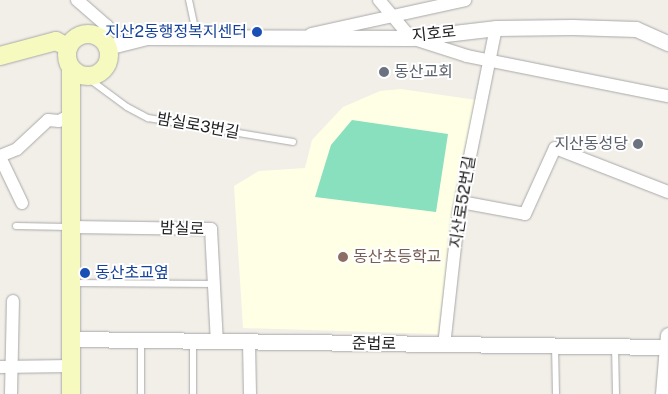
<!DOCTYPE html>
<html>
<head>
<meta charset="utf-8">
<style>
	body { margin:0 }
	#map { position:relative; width:668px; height:394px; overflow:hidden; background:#f2efe9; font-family:"Public Sans","Noto Sans KR",sans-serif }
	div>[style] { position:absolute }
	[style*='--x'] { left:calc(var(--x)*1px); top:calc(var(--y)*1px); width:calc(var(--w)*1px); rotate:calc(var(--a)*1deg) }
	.education>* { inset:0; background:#ffffe5 }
	.pitch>* { inset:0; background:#88e0be }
	.roads { filter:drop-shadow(0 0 1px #a9a9a9) drop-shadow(0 0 1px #a9a9a9) }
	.service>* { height:6px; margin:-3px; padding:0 3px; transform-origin:3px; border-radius:3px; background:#fff }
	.minor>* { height:12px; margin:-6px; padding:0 6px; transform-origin:6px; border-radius:6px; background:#fff }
	.tertiary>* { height:15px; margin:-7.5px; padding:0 7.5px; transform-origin:7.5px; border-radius:7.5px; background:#fff }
	.secondary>* { height:18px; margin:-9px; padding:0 9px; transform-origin:9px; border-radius:9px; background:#f7fabf }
	.secondary>.ring { margin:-9px; padding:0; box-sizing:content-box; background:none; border:18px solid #f7fabf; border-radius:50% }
	.dots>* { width:14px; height:14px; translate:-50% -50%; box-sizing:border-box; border:2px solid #fff; border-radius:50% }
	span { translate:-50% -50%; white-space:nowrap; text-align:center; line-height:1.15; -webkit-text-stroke:4px #fff; paint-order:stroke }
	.transit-label { font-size:16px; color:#164399 }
	.right { translate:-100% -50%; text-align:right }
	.left { translate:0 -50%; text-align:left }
	.street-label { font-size:16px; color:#222 }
	.worship-label { font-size:16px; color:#5b616d }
	.education-label { font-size:16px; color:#785e54 }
</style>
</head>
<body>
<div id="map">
	<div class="education">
		<i style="clip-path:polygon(401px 89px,476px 100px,456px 187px,438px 334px,243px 328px,234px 186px,259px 171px,305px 168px,312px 140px,343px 107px,380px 91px)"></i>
	</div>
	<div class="pitch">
		<i style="clip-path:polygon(352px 120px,448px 134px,436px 212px,315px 197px,331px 145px)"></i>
	</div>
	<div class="roads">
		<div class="service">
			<i style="--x:189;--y:0;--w:38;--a:78"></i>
			<i style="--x:85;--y:76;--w:52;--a:36.4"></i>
			<i style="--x:127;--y:107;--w:24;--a:28"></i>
			<i style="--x:148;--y:118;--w:147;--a:9.4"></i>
			<i style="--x:16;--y:226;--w:53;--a:1.1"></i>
			<i style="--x:73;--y:283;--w:141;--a:0.4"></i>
			<i style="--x:555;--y:346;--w:48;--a:88.8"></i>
			<i style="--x:615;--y:346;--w:48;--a:88.8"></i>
			<i style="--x:141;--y:394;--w:53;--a:-90"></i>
			<i style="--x:193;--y:394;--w:53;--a:-90"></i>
		</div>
		<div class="minor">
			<i style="--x:77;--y:0;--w:40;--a:41"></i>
			<i style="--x:107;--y:26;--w:14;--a:126"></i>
			<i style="--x:379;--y:0;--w:50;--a:49.9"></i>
			<i style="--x:411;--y:38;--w:59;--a:17.8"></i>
			<i style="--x:467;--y:56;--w:205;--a:11.3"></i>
			<i style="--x:311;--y:34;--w:158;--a:-12.4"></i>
			<i style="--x:0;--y:156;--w:18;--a:-22"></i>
			<i style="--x:17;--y:149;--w:42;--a:-43.1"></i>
			<i style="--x:48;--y:120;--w:11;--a:5"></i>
			<i style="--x:59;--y:121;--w:13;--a:-27"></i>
			<i style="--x:0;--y:157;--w:51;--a:64.4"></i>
			<i style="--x:461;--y:202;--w:65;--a:10.6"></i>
			<i style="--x:525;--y:214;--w:72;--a:-65.6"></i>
			<i style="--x:555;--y:148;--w:121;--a:21.3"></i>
			<i style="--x:71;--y:227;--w:140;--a:0.8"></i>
			<i style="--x:211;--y:229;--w:113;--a:87"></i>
			<i style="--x:249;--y:342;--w:52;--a:88.9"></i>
			<i style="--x:444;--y:346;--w:136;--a:-83.7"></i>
			<i style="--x:459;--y:211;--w:187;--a:-78.6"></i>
			<i style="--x:0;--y:367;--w:71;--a:-0.8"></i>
			<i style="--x:11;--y:394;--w:93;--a:-88.8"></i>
		</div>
		<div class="tertiary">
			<i style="--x:107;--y:47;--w:41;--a:-14"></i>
			<i style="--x:147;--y:37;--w:264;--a:0.2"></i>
			<i style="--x:411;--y:38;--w:86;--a:-6.7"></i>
			<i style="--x:496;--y:28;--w:76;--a:-0.8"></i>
			<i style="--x:572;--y:27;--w:64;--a:1.8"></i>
			<i style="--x:636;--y:29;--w:35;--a:24"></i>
			<i style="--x:71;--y:339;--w:595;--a:0.77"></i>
			<i style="--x:663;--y:394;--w:59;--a:-85.2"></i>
		</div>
		<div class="secondary">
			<i class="ring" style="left:67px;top:34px;width:24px;height:24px"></i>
			<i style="--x:0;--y:56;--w:58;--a:-15"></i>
			<i style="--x:56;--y:41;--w:13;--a:27"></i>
			<i style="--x:71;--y:394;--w:326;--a:-90"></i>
		</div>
	</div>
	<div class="dots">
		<i style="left:257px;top:32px;background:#1a4fb4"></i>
		<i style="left:384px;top:72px;background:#6b7280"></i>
		<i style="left:638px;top:144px;background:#6b7280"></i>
		<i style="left:343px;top:257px;background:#8d6e63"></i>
		<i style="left:85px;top:273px;background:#1a4fb4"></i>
	</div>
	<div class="transit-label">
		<span class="right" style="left:247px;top:32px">지산2동행정복지센터</span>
		<span class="left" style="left:95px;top:273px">동산초교옆</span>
	</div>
	<div class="street-label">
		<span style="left:434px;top:34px;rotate:-6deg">지호로</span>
		<span style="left:198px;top:126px;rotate:10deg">밤실로3번길</span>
		<span style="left:463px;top:202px;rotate:-81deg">지산로52번길</span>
		<span style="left:182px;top:229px;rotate:2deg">밤실로</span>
		<span style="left:374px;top:344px;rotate:1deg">준법로</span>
	</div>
	<div class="worship-label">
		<span class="left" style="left:394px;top:72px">동산교회</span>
		<span class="right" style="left:628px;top:144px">지산동성당</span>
	</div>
	<div class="education-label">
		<span class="left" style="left:353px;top:257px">동산초등학교</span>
	</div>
</div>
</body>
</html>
